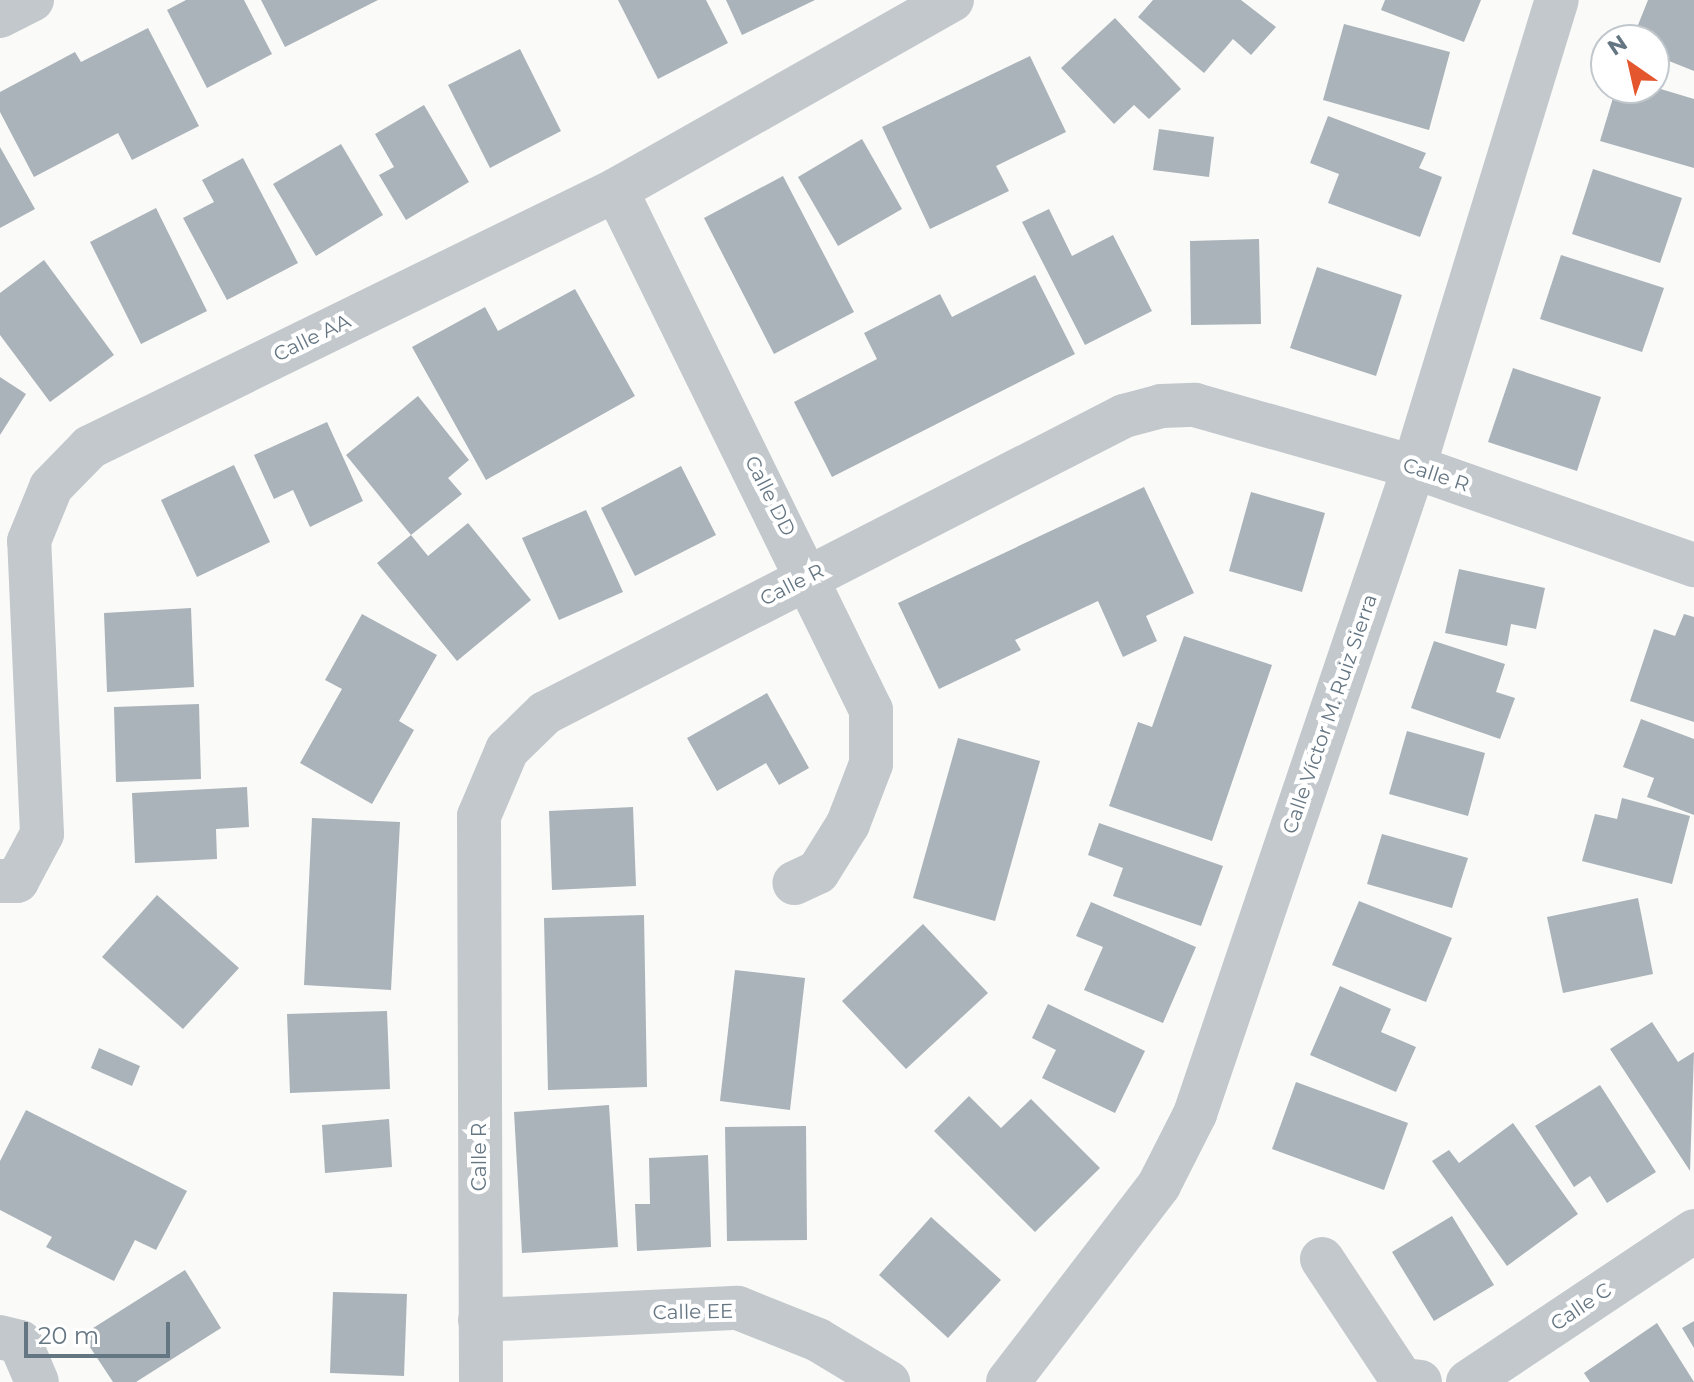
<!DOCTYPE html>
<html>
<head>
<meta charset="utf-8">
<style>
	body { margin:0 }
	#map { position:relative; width:1694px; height:1382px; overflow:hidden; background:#fafaf8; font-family:Montserrat,sans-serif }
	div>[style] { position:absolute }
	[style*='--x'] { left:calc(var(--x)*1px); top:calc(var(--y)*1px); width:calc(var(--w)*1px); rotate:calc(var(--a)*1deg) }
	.building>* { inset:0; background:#aab3b9 }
	.minor>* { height:44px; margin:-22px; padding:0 22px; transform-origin:22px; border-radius:22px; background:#c3c8cc }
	span { translate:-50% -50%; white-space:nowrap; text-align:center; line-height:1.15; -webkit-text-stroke:8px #fff; paint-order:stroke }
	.street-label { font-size:20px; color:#657683 }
	.north { position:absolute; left:1590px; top:24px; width:80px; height:80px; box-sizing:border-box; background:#fff; border:2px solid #c1c8cd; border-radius:50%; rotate:326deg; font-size:22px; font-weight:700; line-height:32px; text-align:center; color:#657683 }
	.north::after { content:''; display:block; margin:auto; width:28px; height:36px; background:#e4572e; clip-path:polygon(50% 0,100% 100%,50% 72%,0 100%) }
	.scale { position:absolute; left:24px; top:1322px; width:146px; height:36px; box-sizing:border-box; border:4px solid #657683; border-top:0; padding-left:10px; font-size:24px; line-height:28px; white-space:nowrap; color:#657683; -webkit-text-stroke:6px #fff; paint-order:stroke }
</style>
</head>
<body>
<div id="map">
	<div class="building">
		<i style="clip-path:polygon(186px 0,244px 0,272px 54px,207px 88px,167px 10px)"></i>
		<i style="clip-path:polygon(261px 0,378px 0,285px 47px)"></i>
		<i style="clip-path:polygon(618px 0,706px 0,728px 43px,658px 79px)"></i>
		<i style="clip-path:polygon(726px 0,815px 0,742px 35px)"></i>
		<i style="clip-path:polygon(1153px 0,1241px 0,1276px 27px,1251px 55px,1233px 39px,1204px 73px,1138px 17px)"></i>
		<i style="clip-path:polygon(1385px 0,1481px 0,1464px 42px,1381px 10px)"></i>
		<i style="clip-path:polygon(1648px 0,1694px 0,1694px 71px,1654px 55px,1654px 40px,1632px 40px)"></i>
		<i style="clip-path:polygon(1115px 18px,1181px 89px,1149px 119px,1134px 105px,1114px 124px,1061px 68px)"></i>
		<i style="clip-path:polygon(1344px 24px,1450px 52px,1429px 130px,1323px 100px)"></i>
		<i style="clip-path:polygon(148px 28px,199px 126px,132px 160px,118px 133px,34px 177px,0 112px,0 92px,75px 52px,81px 62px)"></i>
		<i style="clip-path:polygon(520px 49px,561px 131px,490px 168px,448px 85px)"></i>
		<i style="clip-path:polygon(1030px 56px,1066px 132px,996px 166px,1009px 191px,930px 229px,882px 127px)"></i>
		<i style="clip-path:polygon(1654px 87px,1694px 99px,1694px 168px,1600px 141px,1616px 88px)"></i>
		<i style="clip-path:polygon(424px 105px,469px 182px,406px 220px,379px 175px,394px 167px,375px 134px)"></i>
		<i style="clip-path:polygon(1328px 116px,1426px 153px,1419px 168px,1442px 177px,1420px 237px,1328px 203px,1339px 174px,1310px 163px)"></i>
		<i style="clip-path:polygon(1159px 129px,1214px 137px,1209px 177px,1153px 170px)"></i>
		<i style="clip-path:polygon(862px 139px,902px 209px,838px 246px,798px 177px)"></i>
		<i style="clip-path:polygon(341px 144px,383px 215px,316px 256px,273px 184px)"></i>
		<i style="clip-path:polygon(0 147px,35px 209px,0 228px)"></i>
		<i style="clip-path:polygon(243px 158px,298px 263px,227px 300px,183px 218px,214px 202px,202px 180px)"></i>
		<i style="clip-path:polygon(1593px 169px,1682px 198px,1660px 263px,1572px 234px)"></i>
		<i style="clip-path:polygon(783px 176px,854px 312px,774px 354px,704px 218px)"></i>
		<i style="clip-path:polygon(156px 208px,207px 311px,141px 344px,90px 242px)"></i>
		<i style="clip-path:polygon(1049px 209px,1072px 256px,1113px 235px,1152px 311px,1085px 345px,1022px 222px)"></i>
		<i style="clip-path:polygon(1259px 239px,1261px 324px,1191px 325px,1190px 241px)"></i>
		<i style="clip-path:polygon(1561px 255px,1664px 288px,1642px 352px,1540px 319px)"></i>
		<i style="clip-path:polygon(44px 260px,114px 355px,50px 402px,0 335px,0 293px)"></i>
		<i style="clip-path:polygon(1317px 267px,1402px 295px,1376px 376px,1290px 348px)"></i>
		<i style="clip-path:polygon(1035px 275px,1075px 354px,832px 477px,794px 402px,877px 359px,864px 333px,940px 294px,952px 317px)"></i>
		<i style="clip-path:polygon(575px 289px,635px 396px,486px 480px,412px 347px,485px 307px,498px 331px)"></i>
		<i style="clip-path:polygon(1513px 368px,1601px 397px,1577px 471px,1488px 442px)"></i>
		<i style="clip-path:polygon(0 377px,26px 394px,0 435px)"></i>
		<i style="clip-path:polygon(418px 396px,469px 460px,448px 478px,462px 494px,411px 535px,428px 556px,468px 523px,531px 600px,457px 661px,377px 563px,411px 535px,346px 455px)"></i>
		<i style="clip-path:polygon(327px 422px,363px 501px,310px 527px,293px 490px,274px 499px,254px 455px)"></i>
		<i style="clip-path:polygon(234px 465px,270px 542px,197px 577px,161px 500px)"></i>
		<i style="clip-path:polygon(681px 466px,716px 535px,635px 576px,601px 508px)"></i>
		<i style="clip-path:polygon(1144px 487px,1194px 593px,1146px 616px,1157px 641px,1123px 657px,1098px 601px,1015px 640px,1021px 650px,939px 689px,898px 603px)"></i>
		<i style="clip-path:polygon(1251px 492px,1325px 513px,1302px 592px,1229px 571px)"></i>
		<i style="clip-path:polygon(586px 510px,623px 592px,559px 620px,522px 538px)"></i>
		<i style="clip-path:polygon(1459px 569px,1545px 588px,1536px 629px,1511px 624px,1507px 646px,1445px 633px)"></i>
		<i style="clip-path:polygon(191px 608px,194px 687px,107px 692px,104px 613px)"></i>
		<i style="clip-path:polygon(362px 614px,437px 655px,399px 721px,414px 730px,372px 804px,300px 763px,342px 689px,325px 680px)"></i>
		<i style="clip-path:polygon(1684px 614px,1694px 617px,1694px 722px,1630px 701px,1654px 629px,1675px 636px)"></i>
		<i style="clip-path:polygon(1184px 636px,1272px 665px,1212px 841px,1109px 806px,1138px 722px,1152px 727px)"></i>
		<i style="clip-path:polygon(1434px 641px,1505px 664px,1496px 692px,1515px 698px,1500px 739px,1411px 708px)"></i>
		<i style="clip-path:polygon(767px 693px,809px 768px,779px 785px,766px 763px,717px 791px,687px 738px)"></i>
		<i style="clip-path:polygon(199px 704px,201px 779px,116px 782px,114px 707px)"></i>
		<i style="clip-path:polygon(1641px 719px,1694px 739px,1694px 815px,1647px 797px,1654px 778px,1623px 767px)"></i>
		<i style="clip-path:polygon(1407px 731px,1485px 753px,1468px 816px,1389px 794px)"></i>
		<i style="clip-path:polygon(958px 738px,1040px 761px,995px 921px,913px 898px)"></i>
		<i style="clip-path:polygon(247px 787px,249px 827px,216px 829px,217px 859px,135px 863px,132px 793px)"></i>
		<i style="clip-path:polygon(1622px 798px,1690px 816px,1672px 884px,1582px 861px,1595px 814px,1617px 819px)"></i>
		<i style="clip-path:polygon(633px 807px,636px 886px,552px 890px,549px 811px)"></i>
		<i style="clip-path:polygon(312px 818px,400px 822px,391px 990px,304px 985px)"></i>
		<i style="clip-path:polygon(1099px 823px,1223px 866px,1201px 926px,1113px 896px,1123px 868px,1088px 855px)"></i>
		<i style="clip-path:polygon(1382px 834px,1468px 858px,1452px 908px,1367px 884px)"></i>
		<i style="clip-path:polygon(157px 895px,239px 968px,183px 1029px,102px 957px)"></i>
		<i style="clip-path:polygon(1638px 898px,1653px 974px,1563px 993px,1547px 917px)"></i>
		<i style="clip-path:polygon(1359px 901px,1452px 938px,1426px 1002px,1332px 965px)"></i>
		<i style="clip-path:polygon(1091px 902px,1196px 947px,1163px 1023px,1084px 990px,1103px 947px,1076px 936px)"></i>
		<i style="clip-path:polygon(644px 915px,647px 1087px,548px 1090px,544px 918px)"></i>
		<i style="clip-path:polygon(923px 924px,988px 993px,906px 1069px,842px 1001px)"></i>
		<i style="clip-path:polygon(735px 970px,805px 978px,790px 1110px,720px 1101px)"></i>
		<i style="clip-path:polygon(1340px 986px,1391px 1009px,1381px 1032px,1416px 1047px,1396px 1092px,1310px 1055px)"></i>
		<i style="clip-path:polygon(1048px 1004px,1145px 1051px,1115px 1113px,1042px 1078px,1056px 1050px,1032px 1038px)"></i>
		<i style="clip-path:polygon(387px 1011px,390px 1089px,290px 1093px,287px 1014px)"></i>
		<i style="clip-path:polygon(1652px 1022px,1678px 1062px,1694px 1052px,1690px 1171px,1610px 1049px)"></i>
		<i style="clip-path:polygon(99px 1048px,140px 1066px,132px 1086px,91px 1068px)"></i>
		<i style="clip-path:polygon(1296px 1082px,1408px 1123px,1384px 1190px,1272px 1149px)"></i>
		<i style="clip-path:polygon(1600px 1085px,1656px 1172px,1607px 1203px,1590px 1176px,1574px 1187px,1535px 1126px)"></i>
		<i style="clip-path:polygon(969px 1096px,1001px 1128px,1031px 1099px,1100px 1168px,1035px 1232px,934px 1131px)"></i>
		<i style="clip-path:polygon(609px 1105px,618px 1247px,522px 1253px,514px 1112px)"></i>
		<i style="clip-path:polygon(26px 1110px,187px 1191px,156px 1250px,135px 1240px,114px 1281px,46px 1247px,52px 1237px,0 1210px,0 1161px)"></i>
		<i style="clip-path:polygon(389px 1119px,392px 1167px,325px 1173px,322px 1125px)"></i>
		<i style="clip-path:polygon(1513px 1123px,1578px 1214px,1507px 1266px,1432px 1161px,1449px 1150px,1459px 1163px)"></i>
		<i style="clip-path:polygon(806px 1126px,807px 1240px,727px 1241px,725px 1127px)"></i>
		<i style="clip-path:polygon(708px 1155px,711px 1247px,637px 1251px,635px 1204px,650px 1204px,649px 1158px)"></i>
		<i style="clip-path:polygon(1452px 1216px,1494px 1285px,1434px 1321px,1392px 1252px)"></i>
		<i style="clip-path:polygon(931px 1217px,1001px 1280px,948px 1338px,879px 1275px)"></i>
		<i style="clip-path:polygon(185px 1270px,221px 1328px,136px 1382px,113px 1382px,82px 1335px)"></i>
		<i style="clip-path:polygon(333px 1292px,407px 1294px,404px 1376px,330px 1373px)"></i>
		<i style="clip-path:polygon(1694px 1321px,1694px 1348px,1682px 1328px)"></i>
		<i style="clip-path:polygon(1657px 1323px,1694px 1382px,1590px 1382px,1584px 1373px)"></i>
	</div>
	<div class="minor">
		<i style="--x:0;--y:16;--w:36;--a:-27"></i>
		<i style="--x:616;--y:190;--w:579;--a:63.88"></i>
		<i style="--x:871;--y:710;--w:54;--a:90"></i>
		<i style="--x:871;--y:764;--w:64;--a:111"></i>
		<i style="--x:848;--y:824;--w:57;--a:122"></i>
		<i style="--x:818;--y:872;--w:26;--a:155"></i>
		<i style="--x:0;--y:881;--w:17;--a:0"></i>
		<i style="--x:17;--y:881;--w:53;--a:-62"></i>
		<i style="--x:42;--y:834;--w:293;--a:-92.5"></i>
		<i style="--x:29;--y:541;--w:58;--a:-67.8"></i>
		<i style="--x:51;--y:487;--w:56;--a:-45.7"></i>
		<i style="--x:90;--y:447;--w:585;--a:-26.04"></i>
		<i style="--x:616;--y:190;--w:386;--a:-29.5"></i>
		<i style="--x:1322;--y:1259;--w:145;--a:56.5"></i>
		<i style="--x:1402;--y:1380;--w:18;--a:6"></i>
		<i style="--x:480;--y:1320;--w:258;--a:-2.7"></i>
		<i style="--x:738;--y:1308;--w:86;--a:21.8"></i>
		<i style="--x:818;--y:1340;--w:82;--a:31"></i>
		<i style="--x:0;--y:1337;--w:21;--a:14"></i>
		<i style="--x:20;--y:1342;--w:43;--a:67"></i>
		<i style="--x:481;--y:1382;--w:566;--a:-90.2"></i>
		<i style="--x:479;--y:816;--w:72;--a:-67"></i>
		<i style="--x:507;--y:750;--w:53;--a:-44.2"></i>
		<i style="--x:545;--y:713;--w:651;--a:-27.16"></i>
		<i style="--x:1124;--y:416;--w:38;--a:-15"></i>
		<i style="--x:1161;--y:406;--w:34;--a:-2"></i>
		<i style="--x:1195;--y:405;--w:228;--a:15.8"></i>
		<i style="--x:1414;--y:467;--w:297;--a:19.3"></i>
		<i style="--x:1008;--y:1382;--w:248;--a:-52.5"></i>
		<i style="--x:1159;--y:1185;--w:80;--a:-63.1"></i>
		<i style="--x:1195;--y:1114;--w:683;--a:-71.3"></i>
		<i style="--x:1414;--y:467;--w:488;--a:-73"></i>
		<i style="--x:1468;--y:1382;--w:272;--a:-33.7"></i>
	</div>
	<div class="street-label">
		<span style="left:312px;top:338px;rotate:-26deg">Calle AA</span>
		<span style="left:1436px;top:475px;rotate:18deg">Calle R</span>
		<span style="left:770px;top:496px;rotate:63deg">Calle DD</span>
		<span style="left:792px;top:585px;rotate:-27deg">Calle R</span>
		<span style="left:1330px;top:714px;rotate:-71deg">Calle Víctor M. Ruiz Sierra</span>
		<span style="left:479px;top:1157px;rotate:-90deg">Calle R</span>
		<span style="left:1581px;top:1307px;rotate:-34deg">Calle C</span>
		<span style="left:693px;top:1312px;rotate:-1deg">Calle EE</span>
	</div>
	<div class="north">N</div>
	<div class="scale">20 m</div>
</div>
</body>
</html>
